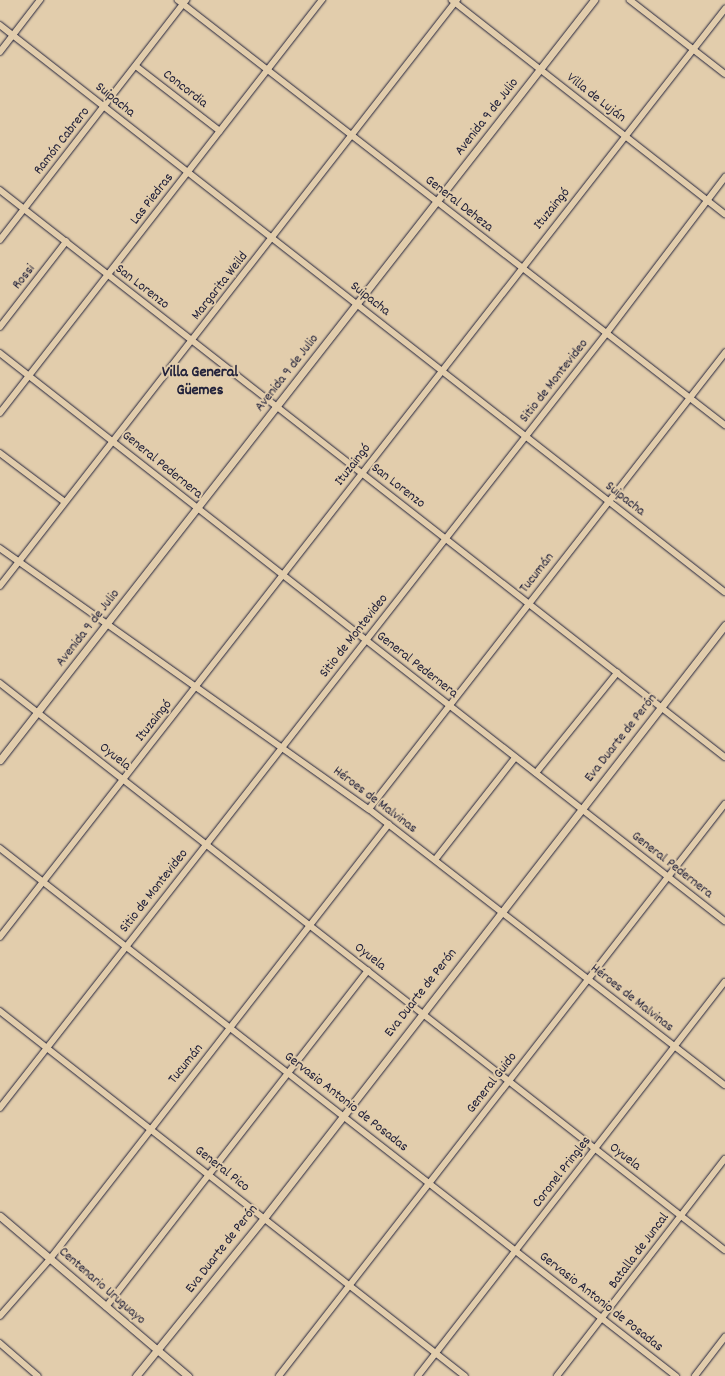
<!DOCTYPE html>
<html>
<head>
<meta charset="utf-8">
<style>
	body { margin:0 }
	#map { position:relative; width:725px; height:1376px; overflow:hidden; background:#e2cdac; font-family:Dekko,sans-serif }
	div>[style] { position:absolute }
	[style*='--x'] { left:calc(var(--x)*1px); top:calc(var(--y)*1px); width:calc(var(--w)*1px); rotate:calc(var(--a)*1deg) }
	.roads { filter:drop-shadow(0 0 1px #22223b) drop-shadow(0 0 1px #22223b) }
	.minor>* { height:5.5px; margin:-2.75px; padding:0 2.75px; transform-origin:2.75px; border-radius:2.75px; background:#e2cdac }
	.tertiary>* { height:7px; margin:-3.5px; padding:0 3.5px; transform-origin:3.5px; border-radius:3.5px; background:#e2cdac }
	.secondary>* { height:7px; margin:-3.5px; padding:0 3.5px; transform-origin:3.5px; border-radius:3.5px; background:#e2cdac }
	span { translate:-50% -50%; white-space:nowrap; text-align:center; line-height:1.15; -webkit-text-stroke:4px #e2cdac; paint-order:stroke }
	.street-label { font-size:14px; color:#22223b }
	.quarter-label { font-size:16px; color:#22223b; font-weight:700 }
</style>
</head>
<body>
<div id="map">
	<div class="roads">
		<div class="minor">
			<i style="--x:178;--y:0;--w:693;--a:37.85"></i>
			<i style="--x:452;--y:0;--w:347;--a:38.1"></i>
			<i style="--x:630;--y:0;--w:120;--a:37.9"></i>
			<i style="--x:0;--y:25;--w:920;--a:38.03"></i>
			<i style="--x:0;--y:52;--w:66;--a:-52.4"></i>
			<i style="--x:136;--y:66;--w:106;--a:37.7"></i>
			<i style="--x:0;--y:190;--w:920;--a:38.03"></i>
			<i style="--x:0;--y:240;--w:304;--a:-52.2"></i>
			<i style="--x:0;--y:327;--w:108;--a:-52.2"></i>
			<i style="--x:0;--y:353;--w:921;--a:38.08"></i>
			<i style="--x:0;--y:413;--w:524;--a:-52.06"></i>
			<i style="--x:0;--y:453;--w:81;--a:37"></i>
			<i style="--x:0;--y:548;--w:452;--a:35.3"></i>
			<i style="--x:369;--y:809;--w:450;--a:37.8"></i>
			<i style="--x:0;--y:586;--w:743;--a:-52.05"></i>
			<i style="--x:0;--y:683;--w:920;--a:38.03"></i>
			<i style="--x:536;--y:773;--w:129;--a:-51"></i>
			<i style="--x:369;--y:809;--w:579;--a:-52.02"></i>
			<i style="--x:0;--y:848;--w:858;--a:37.99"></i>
			<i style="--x:435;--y:860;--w:130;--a:-51.9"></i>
			<i style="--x:0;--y:937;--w:1178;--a:-52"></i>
			<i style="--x:0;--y:1011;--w:591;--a:38.13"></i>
			<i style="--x:0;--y:1108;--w:983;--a:-51.94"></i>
			<i style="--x:606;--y:334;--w:197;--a:-52.8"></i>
			<i style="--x:106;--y:1307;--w:426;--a:-52.1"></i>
			<i style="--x:0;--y:1316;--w:76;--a:-48.7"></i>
			<i style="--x:50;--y:1259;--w:551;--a:-52.07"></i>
			<i style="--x:0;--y:1343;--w:50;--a:41"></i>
			<i style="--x:279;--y:1376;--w:725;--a:-52.06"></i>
			<i style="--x:418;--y:1376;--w:499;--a:-52.1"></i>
			<i style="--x:557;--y:1376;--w:274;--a:-52.3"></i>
			<i style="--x:695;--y:1376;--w:49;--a:-52.4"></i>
		</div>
		<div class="tertiary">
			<i style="--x:0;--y:760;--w:965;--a:-51.99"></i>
		</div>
		<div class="secondary">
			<i style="--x:0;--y:1216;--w:247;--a:40.4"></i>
			<i style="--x:136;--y:1376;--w:203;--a:-51"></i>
			<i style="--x:264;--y:1218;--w:751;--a:-52.14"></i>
		</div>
	</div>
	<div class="street-label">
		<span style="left:185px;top:89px;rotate:38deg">Concordia</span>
		<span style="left:596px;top:98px;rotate:38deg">Villa de Luján</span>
		<span style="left:115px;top:100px;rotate:39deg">Suipacha</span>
		<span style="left:487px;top:117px;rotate:-52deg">Avenida 9 de Julio</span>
		<span style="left:62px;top:141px;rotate:-52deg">Ramón Cabrero</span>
		<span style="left:152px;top:199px;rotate:-52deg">Las Piedras</span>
		<span style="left:459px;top:204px;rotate:38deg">General Deheza</span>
		<span style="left:552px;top:209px;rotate:-51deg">Ituzaingó</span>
		<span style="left:24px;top:277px;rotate:-52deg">Rossi</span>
		<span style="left:220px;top:286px;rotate:-52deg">Margarita Weild</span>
		<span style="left:142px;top:287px;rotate:38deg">San Lorenzo</span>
		<span style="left:370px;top:299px;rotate:38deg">Suipacha</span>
		<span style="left:287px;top:373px;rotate:-52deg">Avenida 9 de Julio</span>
		<span style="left:554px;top:381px;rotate:-52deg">Sitio de Montevideo</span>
		<span style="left:162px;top:465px;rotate:39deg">General Pedernera</span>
		<span style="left:353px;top:465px;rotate:-52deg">Ituzaingó</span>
		<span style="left:398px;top:486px;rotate:38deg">San Lorenzo</span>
		<span style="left:625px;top:499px;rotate:38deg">Suipacha</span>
		<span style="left:537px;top:573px;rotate:-52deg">Tucumán</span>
		<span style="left:88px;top:628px;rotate:-52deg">Avenida 9 de Julio</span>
		<span style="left:354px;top:636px;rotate:-52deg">Sitio de Montevideo</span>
		<span style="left:417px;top:665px;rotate:38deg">General Pedernera</span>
		<span style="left:154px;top:721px;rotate:-51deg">Ituzaingó</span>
		<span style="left:621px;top:738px;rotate:-52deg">Eva Duarte de Perón</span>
		<span style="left:115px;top:757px;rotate:38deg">Oyuela</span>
		<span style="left:375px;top:800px;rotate:37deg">Héroes de Malvinas</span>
		<span style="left:672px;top:865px;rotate:38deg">General Pedernera</span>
		<span style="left:154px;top:891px;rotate:-52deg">Sitio de Montevideo</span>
		<span style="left:370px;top:957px;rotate:38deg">Oyuela</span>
		<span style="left:421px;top:993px;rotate:-52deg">Eva Duarte de Perón</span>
		<span style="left:632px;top:998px;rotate:38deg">Héroes de Malvinas</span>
		<span style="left:186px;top:1064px;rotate:-51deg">Tucumán</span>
		<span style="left:492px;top:1083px;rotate:-52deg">General Guido</span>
		<span style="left:346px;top:1102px;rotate:38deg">Gervasio Antonio de Posadas</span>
		<span style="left:625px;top:1157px;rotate:38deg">Oyuela</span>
		<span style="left:222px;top:1169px;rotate:38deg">General Pico</span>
		<span style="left:562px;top:1172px;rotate:-52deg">Coronel Pringles</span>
		<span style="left:222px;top:1249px;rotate:-52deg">Eva Duarte de Perón</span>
		<span style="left:639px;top:1251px;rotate:-53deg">Batalla de Juncal</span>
		<span style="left:102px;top:1286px;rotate:41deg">Centenario Uruguayo</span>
		<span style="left:601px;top:1302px;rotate:38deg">Gervasio Antonio de Posadas</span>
	</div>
	<div class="quarter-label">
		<span style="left:200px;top:382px">Villa General<br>Güemes</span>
	</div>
</div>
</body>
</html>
